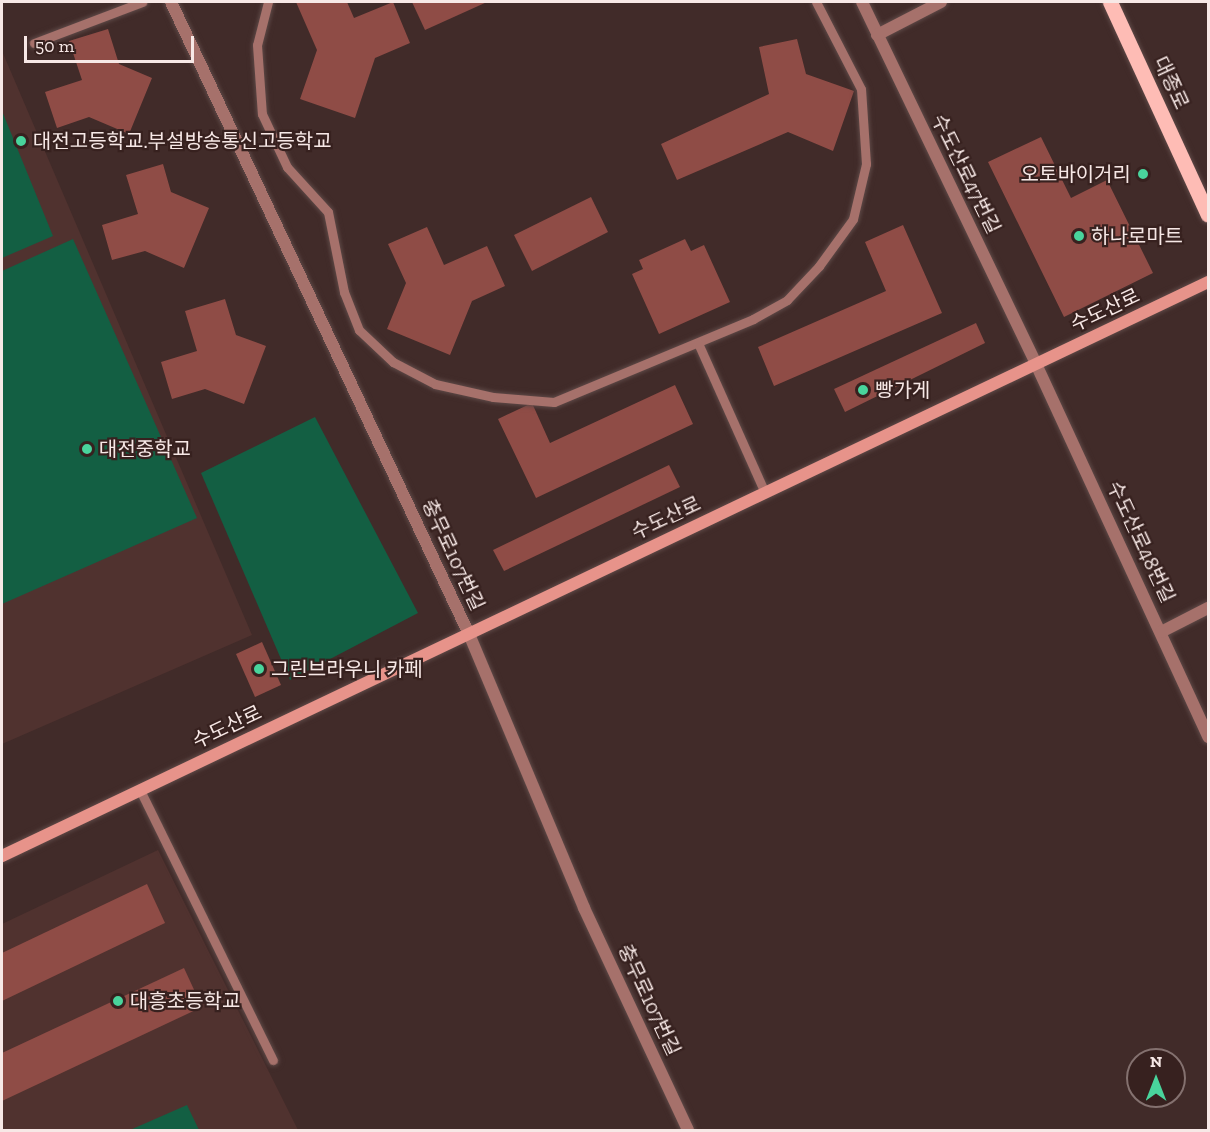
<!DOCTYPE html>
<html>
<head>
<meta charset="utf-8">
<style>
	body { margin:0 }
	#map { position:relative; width:1210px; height:1132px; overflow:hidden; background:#412b29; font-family:"Zilla Slab","Noto Sans KR",serif }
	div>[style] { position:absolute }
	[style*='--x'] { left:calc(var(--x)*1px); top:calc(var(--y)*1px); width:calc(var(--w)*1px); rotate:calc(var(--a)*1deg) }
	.built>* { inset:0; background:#50322f }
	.green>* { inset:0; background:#135f43 }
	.building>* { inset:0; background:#8f4c46 }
	.roads { filter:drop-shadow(0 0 2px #5e4947) drop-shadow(0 0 2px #5e4947) }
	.service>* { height:9px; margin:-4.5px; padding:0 4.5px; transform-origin:4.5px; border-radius:4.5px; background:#a6716b }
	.minor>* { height:12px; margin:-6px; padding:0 6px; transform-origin:6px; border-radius:6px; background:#a6716b }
	.secondary>* { height:12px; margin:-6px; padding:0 6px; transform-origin:6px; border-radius:6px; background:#e7938a }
	.primary>* { height:15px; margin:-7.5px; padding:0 7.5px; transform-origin:7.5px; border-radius:7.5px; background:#febcb5 }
	.dots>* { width:16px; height:16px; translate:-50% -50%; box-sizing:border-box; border:3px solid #37211f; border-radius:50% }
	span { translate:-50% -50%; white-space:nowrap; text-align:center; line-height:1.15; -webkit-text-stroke:4.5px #37211f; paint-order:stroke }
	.street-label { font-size:20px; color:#f7e8e6 }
	.poi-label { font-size:20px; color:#f7e8e6 }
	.left { translate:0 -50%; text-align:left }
	.right { translate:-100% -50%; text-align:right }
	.frame { position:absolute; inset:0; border:3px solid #f7e8e6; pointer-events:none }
	.north { position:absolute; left:1126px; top:1048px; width:60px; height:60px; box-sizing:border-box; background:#37211f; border:2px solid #84716f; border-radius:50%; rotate:0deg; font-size:16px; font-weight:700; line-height:24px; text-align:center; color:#f7e8e6 }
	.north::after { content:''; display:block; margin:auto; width:21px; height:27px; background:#49d49c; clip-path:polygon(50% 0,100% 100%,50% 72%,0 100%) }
	.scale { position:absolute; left:24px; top:36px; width:170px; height:27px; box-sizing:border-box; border:3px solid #f7e8e6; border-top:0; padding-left:8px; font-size:18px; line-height:21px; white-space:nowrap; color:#f7e8e6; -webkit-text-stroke:4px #37211f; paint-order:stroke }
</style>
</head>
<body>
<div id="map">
	<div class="built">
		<i style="clip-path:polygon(2px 51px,252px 635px,2px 744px)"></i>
		<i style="clip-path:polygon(158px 850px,298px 1130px,2px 1130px,2px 924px)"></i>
	</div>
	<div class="green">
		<i style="clip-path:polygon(2px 111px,53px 236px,2px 258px)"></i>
		<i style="clip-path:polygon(73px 239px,197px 518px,2px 604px,2px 271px)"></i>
		<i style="clip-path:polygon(315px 417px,418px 613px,290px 680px,201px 473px)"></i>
		<i style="clip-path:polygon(187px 1105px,199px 1130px,130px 1130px)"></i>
	</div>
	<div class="building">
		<i style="clip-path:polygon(296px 2px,347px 2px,354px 18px,393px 2px,410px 43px,375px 58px,355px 118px,300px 99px,317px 50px)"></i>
		<i style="clip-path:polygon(412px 2px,487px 2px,425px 30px)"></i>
		<i style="clip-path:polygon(108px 29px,119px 64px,152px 78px,129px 134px,89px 117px,57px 128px,45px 92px,82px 80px,69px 41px)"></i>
		<i style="clip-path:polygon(797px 39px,806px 74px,854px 91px,833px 151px,788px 132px,677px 180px,661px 144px,769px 94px,759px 47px)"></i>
		<i style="clip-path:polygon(1041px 137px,1071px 198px,1107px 180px,1153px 273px,1064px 317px,988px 162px)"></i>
		<i style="clip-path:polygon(163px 164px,171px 192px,209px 208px,184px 268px,145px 251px,112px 260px,102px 225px,138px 214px,126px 175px)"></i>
		<i style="clip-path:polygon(591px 197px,608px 232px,532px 271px,514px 235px)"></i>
		<i style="clip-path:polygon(903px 225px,942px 313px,774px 386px,758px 347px,886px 291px,865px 242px)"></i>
		<i style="clip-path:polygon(427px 227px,444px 265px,487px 246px,505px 286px,472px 301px,450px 355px,387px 329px,406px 283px,388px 244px)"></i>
		<i style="clip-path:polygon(685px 239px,691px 251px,704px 245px,730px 302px,659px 334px,632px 274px,643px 269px,639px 260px)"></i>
		<i style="clip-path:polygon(225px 299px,236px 335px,266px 346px,244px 404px,205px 389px,172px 399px,161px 362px,197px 351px,185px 311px)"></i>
		<i style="clip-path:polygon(976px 323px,985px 343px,845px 412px,834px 389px)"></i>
		<i style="clip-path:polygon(675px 385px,693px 424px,536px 498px,498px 419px,532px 403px,550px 443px)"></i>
		<i style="clip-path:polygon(669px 465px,680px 487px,504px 571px,493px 550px)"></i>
		<i style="clip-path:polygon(262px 642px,281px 685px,255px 697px,236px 654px)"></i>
		<i style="clip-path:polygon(147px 884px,165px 923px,2px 1001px,2px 953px)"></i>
		<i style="clip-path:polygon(184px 968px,202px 1007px,2px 1101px,2px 1053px)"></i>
	</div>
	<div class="roads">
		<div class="service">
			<i style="--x:268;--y:2;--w:44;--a:104.3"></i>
			<i style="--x:257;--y:45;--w:69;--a:85.9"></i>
			<i style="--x:262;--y:114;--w:59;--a:64.7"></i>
			<i style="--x:287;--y:167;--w:61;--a:47.7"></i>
			<i style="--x:328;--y:212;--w:82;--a:78.7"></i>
			<i style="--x:344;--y:292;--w:41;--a:68.5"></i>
			<i style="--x:359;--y:330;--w:47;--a:43.3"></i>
			<i style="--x:393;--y:362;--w:47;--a:27.6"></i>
			<i style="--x:435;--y:384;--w:59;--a:12.6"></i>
			<i style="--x:493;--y:397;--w:61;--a:4.7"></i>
			<i style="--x:554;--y:402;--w:216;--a:-22.6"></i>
			<i style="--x:753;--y:319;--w:39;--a:-29"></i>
			<i style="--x:787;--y:300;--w:47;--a:-46.7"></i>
			<i style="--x:819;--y:266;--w:58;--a:-54.1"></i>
			<i style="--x:853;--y:219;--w:57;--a:-76.7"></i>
			<i style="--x:866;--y:164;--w:75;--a:-93.8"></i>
			<i style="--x:861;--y:89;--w:98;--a:-117.3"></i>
			<i style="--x:34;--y:43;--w:116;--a:-20.8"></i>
			<i style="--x:698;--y:343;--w:164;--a:65.9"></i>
			<i style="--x:140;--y:790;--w:301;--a:63.8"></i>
		</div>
		<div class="minor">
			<i style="--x:171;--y:2;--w:699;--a:64.76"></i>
			<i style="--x:469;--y:634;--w:297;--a:67.2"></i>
			<i style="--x:584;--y:908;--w:245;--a:64.9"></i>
			<i style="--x:862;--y:2;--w:402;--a:64.3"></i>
			<i style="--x:1036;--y:364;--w:411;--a:65.2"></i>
			<i style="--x:877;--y:35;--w:72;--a:-27.3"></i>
			<i style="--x:1161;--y:632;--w:53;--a:-27.1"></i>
		</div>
		<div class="secondary">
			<i style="--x:2;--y:856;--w:1336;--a:-25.45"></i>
		</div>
		<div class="primary">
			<i style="--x:1110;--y:2;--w:234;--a:65.3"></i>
		</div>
	</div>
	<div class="dots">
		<i style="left:21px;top:141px;background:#49d49c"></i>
		<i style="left:1143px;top:174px;background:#49d49c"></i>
		<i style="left:1079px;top:236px;background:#49d49c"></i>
		<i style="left:863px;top:390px;background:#49d49c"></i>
		<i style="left:87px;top:449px;background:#49d49c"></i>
		<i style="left:259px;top:669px;background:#49d49c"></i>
		<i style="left:118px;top:1001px;background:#49d49c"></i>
	</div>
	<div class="street-label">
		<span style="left:1171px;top:83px;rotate:65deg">대종로</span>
		<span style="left:966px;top:174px;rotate:64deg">수도산로47번길</span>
		<span style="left:1105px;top:310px;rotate:-25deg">수도산로</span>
		<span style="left:666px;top:518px;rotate:-25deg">수도산로</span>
		<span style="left:1141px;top:542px;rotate:65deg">수도산로48번길</span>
		<span style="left:453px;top:555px;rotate:65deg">충무로107번길</span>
		<span style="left:227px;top:727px;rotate:-25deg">수도산로</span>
		<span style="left:649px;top:1000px;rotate:65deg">충무로107번길</span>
	</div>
	<div class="poi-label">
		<span class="left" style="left:33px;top:141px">대전고등학교.부설방송통신고등학교</span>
		<span class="right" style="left:1131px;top:174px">오토바이거리</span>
		<span class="left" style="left:1091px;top:236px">하나로마트</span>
		<span class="left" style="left:875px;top:390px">빵가게</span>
		<span class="left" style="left:99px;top:449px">대전중학교</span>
		<span class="left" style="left:271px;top:669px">그린브라우니 카페</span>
		<span class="left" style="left:130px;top:1001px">대흥초등학교</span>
	</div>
	<div class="frame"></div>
	<div class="north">N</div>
	<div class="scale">50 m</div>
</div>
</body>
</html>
